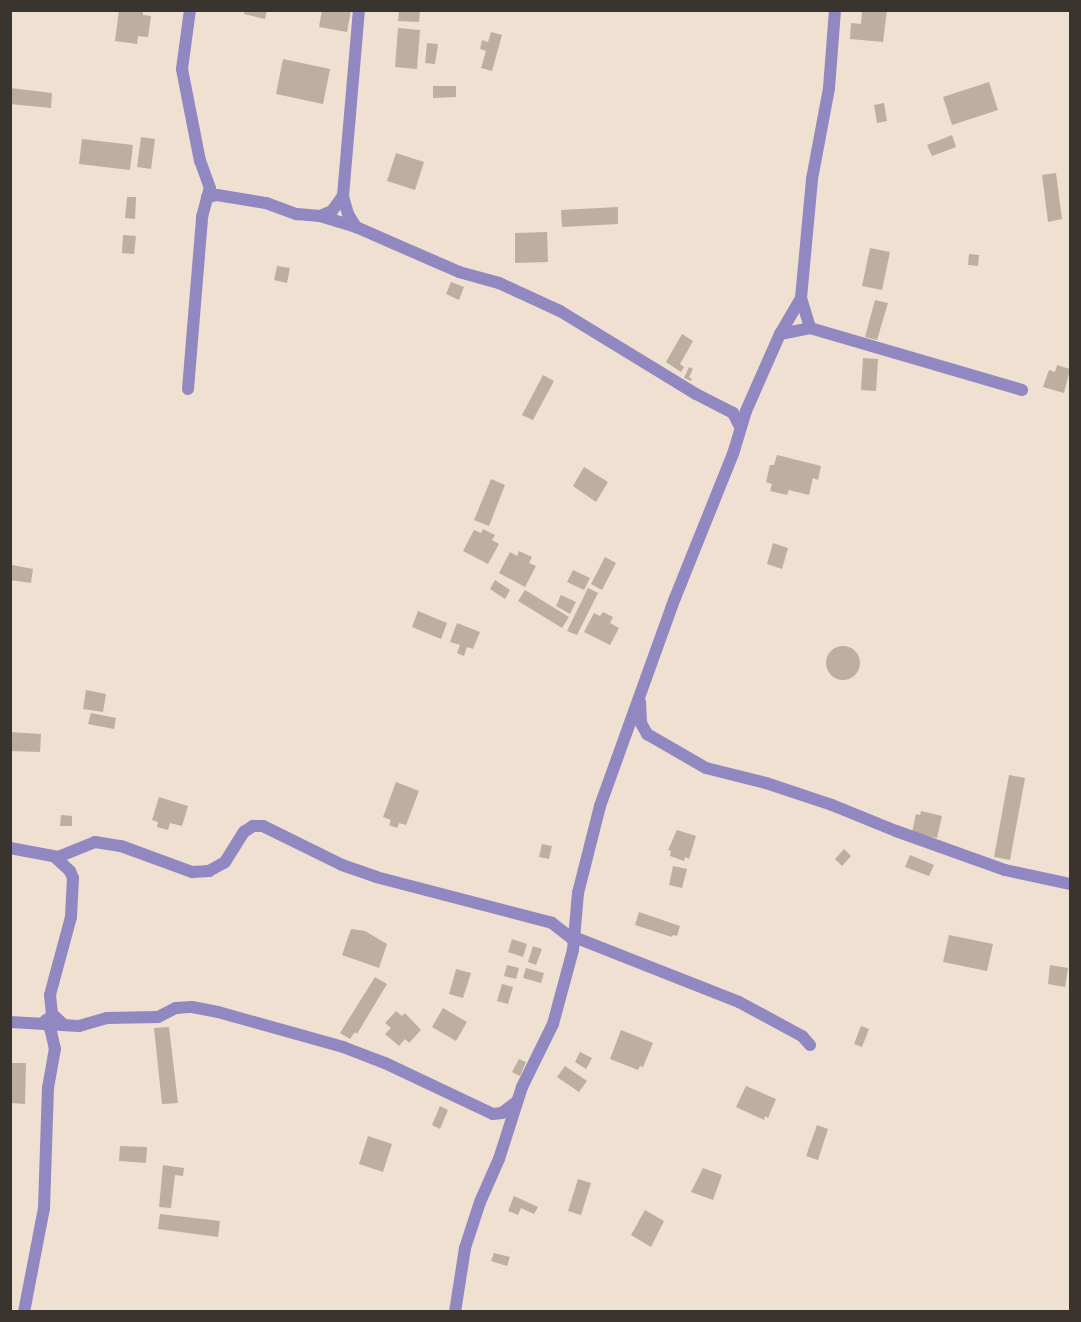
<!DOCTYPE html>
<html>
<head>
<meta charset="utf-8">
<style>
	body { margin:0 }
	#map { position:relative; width:1081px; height:1322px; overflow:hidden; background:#efe0d1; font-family:"Asap Condensed",sans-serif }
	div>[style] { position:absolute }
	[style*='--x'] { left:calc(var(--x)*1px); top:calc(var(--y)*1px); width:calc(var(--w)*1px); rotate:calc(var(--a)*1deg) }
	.building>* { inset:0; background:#bdaea0 }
	.round { border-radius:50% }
	.street>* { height:12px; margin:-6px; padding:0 6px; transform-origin:6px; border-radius:6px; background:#9187c1 }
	span { translate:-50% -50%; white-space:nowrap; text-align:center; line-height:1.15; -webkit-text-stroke:4.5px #fff; paint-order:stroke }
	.frame { position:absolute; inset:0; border:12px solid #3a342e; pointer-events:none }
</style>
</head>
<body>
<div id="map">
	<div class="building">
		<i style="clip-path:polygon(119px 10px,143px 10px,143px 15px,151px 16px,148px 37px,138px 36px,137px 44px,115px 41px)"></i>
		<i style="clip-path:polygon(245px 10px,267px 10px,265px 19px,244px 14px)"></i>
		<i style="clip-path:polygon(322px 10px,351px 10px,347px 32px,319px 27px)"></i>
		<i style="clip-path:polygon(399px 10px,420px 10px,419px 22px,398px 21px)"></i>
		<i style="clip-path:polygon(862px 10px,887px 10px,883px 42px,850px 39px,851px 23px,861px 24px)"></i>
		<i style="clip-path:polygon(398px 28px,420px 30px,417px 69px,395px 67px)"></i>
		<i style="clip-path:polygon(491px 32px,502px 35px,492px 71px,481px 68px,486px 51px,480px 49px,482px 40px,488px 42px)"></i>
		<i style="clip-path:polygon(427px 43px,438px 44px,435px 64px,425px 63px)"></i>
		<i style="clip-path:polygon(283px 59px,330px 69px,323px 104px,276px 94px)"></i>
		<i style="clip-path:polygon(989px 82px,998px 110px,952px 125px,943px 97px)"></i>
		<i style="clip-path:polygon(433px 86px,456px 86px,456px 97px,433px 98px)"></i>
		<i style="clip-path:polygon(10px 88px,52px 93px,51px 108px,10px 104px)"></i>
		<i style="clip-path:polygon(884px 103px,887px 121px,877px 123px,874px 105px)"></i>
		<i style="clip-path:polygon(952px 135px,956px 147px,932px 156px,927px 145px)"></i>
		<i style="clip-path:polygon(141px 137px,155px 139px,151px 169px,137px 167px)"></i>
		<i style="clip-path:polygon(82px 139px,133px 145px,130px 170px,79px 164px)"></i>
		<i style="clip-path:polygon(396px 153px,424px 162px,415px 190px,387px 181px)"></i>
		<i style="clip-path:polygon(1056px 173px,1062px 219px,1048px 222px,1042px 175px)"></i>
		<i style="clip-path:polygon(127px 197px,136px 197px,135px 219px,125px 218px)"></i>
		<i style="clip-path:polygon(618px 207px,618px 224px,562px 227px,561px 210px)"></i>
		<i style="clip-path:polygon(547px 232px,548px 262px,515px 263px,515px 233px)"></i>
		<i style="clip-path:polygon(123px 235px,136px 236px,134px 254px,122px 253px)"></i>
		<i style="clip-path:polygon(870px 248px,890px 252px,882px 290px,862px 286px)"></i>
		<i style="clip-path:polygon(969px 254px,979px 255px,978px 266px,968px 265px)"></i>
		<i style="clip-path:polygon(277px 266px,290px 268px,287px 283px,274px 280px)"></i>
		<i style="clip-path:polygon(451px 282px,464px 287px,459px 300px,446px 294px)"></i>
		<i style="clip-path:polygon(875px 300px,888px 303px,877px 340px,865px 337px)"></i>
		<i style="clip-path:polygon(682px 334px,693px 341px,680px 364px,684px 367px,681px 372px,666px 362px)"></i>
		<i style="clip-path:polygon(863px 358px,878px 359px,876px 391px,861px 390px)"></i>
		<i style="clip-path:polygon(1057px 365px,1070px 369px,1064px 393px,1043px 387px,1049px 370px,1055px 372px)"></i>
		<i style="clip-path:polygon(689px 367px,693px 369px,689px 377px,692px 379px,691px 381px,684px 378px)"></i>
		<i style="clip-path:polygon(543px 375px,554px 381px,533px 420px,522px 415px)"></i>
		<i style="clip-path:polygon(777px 455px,821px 466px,818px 480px,813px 478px,809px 495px,789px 490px,787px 495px,770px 491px,772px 484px,766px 482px,770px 465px,774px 465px)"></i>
		<i style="clip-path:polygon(584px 467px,608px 482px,596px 502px,573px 486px)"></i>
		<i style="clip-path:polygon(491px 479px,505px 485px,489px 526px,474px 520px)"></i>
		<i style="clip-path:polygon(483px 529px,495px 535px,492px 540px,499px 544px,488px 564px,463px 551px,474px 530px,481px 533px)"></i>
		<i style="clip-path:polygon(773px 543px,788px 548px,782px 569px,767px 564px)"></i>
		<i style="clip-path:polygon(519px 551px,532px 557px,529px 563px,536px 566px,525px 587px,499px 573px,510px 552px,517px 556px)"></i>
		<i style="clip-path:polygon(605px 557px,616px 563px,602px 590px,591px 584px)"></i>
		<i style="clip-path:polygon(12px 565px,33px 569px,31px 583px,10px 580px)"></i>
		<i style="clip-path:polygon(573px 570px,590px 578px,584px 590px,567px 582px)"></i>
		<i style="clip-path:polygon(495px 580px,510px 590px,505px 599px,490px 589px)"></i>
		<i style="clip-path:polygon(588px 588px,598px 593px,577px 635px,567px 631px)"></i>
		<i style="clip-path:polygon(525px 590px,569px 617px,562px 628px,518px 601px)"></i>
		<i style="clip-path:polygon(561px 595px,576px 602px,570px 614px,556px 606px)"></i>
		<i style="clip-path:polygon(418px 611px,447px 623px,441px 639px,412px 627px)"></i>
		<i style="clip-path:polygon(603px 612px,613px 617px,610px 623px,619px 628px,610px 645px,584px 632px,594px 613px,600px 616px)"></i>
		<i style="clip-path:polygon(457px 623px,480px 632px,473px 649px,467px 647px,464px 656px,457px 653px,460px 645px,450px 642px)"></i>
		<i class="round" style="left:826px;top:646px;width:34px;height:34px"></i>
		<i style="clip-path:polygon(86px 690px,106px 694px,103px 712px,83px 709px)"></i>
		<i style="clip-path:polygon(91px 713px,116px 718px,114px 729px,88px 724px)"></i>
		<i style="clip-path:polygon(10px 732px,41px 734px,40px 752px,10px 751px)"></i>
		<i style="clip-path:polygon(1009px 775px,1025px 778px,1010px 860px,994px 857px)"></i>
		<i style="clip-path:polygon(396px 782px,419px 791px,406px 825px,399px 823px,397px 828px,389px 825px,391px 820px,383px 817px)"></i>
		<i style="clip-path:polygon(159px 797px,188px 806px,182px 826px,170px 823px,168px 830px,157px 827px,158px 822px,152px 820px)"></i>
		<i style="clip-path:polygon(921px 811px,942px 816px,937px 838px,912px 833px,916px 814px,920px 815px)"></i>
		<i style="clip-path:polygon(61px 815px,72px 816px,72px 826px,60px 826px)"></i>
		<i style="clip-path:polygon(677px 830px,696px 836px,689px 859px,685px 857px,684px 861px,670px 856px,671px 851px,668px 850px)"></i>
		<i style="clip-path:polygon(542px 844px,552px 846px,549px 859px,539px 857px)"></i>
		<i style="clip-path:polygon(844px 849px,851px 856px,842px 866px,835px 859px)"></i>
		<i style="clip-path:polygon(910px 855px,934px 865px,929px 876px,905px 867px)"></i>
		<i style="clip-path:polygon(673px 866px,687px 869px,682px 888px,669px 885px)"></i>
		<i style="clip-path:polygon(639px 912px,680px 926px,677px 936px,673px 935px,672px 937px,635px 925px)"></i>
		<i style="clip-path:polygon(351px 929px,365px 931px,387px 944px,379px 968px,342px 955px)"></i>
		<i style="clip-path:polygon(949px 935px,993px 944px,987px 971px,943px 962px)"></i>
		<i style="clip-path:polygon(512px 939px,527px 944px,523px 957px,508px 952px)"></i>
		<i style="clip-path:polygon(533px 946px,542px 949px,536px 965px,528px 962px)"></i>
		<i style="clip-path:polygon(507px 965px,519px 968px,516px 979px,504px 976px)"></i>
		<i style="clip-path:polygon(1050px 965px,1068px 968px,1065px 987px,1048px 984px)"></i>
		<i style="clip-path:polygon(526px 968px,544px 973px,541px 983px,523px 978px)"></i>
		<i style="clip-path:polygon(456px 969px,471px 973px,463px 998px,449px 994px)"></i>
		<i style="clip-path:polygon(375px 977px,387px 984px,357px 1034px,355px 1032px,350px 1039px,340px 1033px)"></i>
		<i style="clip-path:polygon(502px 984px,513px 987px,508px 1004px,497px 1001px)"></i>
		<i style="clip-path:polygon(443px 1008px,467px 1022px,456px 1041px,432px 1027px)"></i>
		<i style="clip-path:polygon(396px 1011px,402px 1016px,405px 1013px,421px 1030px,409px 1043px,405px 1039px,399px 1046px,385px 1034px,391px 1028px,385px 1023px)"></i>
		<i style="clip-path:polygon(861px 1026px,869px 1029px,862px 1047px,854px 1044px)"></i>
		<i style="clip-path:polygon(169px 1027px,178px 1103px,162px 1104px,154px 1028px)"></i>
		<i style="clip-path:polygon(621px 1030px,653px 1043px,643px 1067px,640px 1066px,638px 1070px,610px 1059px)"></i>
		<i style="clip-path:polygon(580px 1052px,592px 1058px,586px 1069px,575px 1062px)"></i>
		<i style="clip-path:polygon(519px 1059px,526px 1062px,520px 1076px,512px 1072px)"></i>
		<i style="clip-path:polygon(12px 1063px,26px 1063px,25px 1104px,11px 1103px)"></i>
		<i style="clip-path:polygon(565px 1066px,587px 1081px,579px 1092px,557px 1077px)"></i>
		<i style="clip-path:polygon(746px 1086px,776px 1099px,768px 1118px,765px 1116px,764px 1120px,736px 1107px)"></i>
		<i style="clip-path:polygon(440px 1106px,448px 1110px,440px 1129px,432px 1125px)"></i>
		<i style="clip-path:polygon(817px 1125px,828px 1129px,818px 1160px,806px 1156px)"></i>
		<i style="clip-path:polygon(368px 1136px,392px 1144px,383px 1172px,359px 1164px)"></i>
		<i style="clip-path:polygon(120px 1146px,147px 1147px,146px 1163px,119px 1161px)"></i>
		<i style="clip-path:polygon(163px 1165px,184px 1168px,183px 1176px,175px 1175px,171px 1208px,159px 1207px)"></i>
		<i style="clip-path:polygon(703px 1168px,722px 1175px,713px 1200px,691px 1192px)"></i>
		<i style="clip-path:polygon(578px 1179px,591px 1183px,581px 1215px,568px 1211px)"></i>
		<i style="clip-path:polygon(514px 1196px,538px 1207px,534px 1214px,521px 1208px,518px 1215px,508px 1211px)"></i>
		<i style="clip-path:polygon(645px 1210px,664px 1221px,651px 1247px,631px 1235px)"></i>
		<i style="clip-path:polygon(160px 1214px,220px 1221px,218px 1237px,158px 1229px)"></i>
		<i style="clip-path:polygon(494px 1253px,510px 1257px,507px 1266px,491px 1261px)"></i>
	</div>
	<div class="street">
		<i style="--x:207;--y:197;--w:10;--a:-11"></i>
		<i style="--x:217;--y:195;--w:50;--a:9.3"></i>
		<i style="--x:266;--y:203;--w:33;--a:20"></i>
		<i style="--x:297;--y:214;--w:23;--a:5"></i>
		<i style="--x:320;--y:216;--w:38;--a:17"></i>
		<i style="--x:356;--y:227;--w:112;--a:23.6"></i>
		<i style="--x:459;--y:272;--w:41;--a:15.4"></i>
		<i style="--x:499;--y:283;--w:67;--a:24.7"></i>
		<i style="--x:560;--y:311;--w:159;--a:31.4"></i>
		<i style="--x:696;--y:394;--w:42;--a:27.2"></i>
		<i style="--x:733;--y:413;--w:16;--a:63"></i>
		<i style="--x:320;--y:216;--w:13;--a:-23"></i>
		<i style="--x:332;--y:211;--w:19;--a:-54"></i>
		<i style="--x:356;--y:227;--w:15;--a:-122"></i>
		<i style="--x:348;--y:214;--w:19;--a:-106"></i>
		<i style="--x:343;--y:196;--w:187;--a:-85.1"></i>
		<i style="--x:801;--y:298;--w:31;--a:73"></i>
		<i style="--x:780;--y:334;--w:31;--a:-11"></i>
		<i style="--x:810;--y:328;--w:221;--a:16.3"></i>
		<i style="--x:188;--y:389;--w:173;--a:-85.3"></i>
		<i style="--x:202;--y:217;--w:30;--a:-75"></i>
		<i style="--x:210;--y:188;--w:29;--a:-110"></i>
		<i style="--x:200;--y:161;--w:94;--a:-101.1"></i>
		<i style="--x:182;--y:69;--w:60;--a:-82.3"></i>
		<i style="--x:640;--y:702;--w:21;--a:87"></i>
		<i style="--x:641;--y:723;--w:13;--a:61"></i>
		<i style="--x:647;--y:734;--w:68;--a:30"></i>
		<i style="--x:706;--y:768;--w:62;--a:14"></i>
		<i style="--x:766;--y:783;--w:70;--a:18.4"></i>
		<i style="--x:832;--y:805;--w:69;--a:22.1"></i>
		<i style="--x:896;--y:831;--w:116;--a:19.7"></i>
		<i style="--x:1005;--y:870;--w:66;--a:12.2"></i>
		<i style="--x:10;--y:848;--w:49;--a:10.6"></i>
		<i style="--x:58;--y:857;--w:40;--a:-22"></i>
		<i style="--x:95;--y:842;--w:26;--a:9"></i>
		<i style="--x:121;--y:846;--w:76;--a:20.1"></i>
		<i style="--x:192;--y:872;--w:17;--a:-3"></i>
		<i style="--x:209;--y:871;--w:18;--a:-29"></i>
		<i style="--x:225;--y:862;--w:36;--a:-58"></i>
		<i style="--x:244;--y:832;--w:11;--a:-34"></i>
		<i style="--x:253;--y:826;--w:10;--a:0"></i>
		<i style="--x:263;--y:826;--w:88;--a:26.3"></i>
		<i style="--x:342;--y:865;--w:36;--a:19"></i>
		<i style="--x:376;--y:877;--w:182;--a:14.6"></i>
		<i style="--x:552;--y:923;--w:28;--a:38"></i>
		<i style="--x:55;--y:857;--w:21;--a:43"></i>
		<i style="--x:70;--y:871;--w:8;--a:67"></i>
		<i style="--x:73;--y:878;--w:39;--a:93"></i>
		<i style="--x:71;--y:917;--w:81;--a:105.1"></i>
		<i style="--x:50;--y:995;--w:19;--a:84"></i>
		<i style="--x:52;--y:1014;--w:13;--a:42"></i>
		<i style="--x:574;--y:937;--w:177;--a:21.5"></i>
		<i style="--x:739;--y:1002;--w:72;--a:28.4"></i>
		<i style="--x:802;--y:1036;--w:12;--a:48"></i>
		<i style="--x:10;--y:1022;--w:69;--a:3.3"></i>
		<i style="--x:79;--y:1026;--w:29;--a:-16"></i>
		<i style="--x:107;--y:1018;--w:51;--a:-1.1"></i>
		<i style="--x:158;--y:1017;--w:20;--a:-27"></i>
		<i style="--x:176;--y:1008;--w:16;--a:-4"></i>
		<i style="--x:192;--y:1007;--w:26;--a:11"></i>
		<i style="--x:218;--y:1012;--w:130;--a:15.6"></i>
		<i style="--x:343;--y:1047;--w:45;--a:20.9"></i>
		<i style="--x:385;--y:1063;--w:119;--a:25.3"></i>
		<i style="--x:493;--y:1114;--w:9;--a:-6"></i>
		<i style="--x:502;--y:1113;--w:18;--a:-38"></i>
		<i style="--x:24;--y:1312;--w:106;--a:-79.1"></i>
		<i style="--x:44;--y:1208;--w:120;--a:-88.1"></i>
		<i style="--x:48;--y:1088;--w:40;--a:-80"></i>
		<i style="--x:55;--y:1049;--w:22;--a:-103"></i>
		<i style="--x:50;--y:1028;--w:8;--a:-135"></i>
		<i style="--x:44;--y:1022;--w:4;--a:-45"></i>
		<i style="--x:455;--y:1312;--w:65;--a:-81.1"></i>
		<i style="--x:465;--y:1248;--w:48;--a:-71.9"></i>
		<i style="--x:480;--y:1202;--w:47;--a:-66.2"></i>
		<i style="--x:499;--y:1159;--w:76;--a:-72.3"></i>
		<i style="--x:522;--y:1087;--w:70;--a:-63.8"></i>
		<i style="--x:553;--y:1024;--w:77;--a:-74.9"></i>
		<i style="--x:573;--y:950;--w:57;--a:-85"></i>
		<i style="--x:578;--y:893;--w:90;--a:-75.8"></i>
		<i style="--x:600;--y:806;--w:221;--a:-70.2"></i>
		<i style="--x:675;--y:598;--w:155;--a:-68.1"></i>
		<i style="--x:733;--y:454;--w:45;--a:-73.2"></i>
		<i style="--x:746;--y:411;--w:84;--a:-66.2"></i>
		<i style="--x:780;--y:334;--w:42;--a:-59.7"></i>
		<i style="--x:801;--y:298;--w:120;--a:-84.7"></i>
		<i style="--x:812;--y:179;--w:93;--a:-79.4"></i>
		<i style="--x:829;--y:88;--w:78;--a:-85.6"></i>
	</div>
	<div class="frame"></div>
</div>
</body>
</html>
